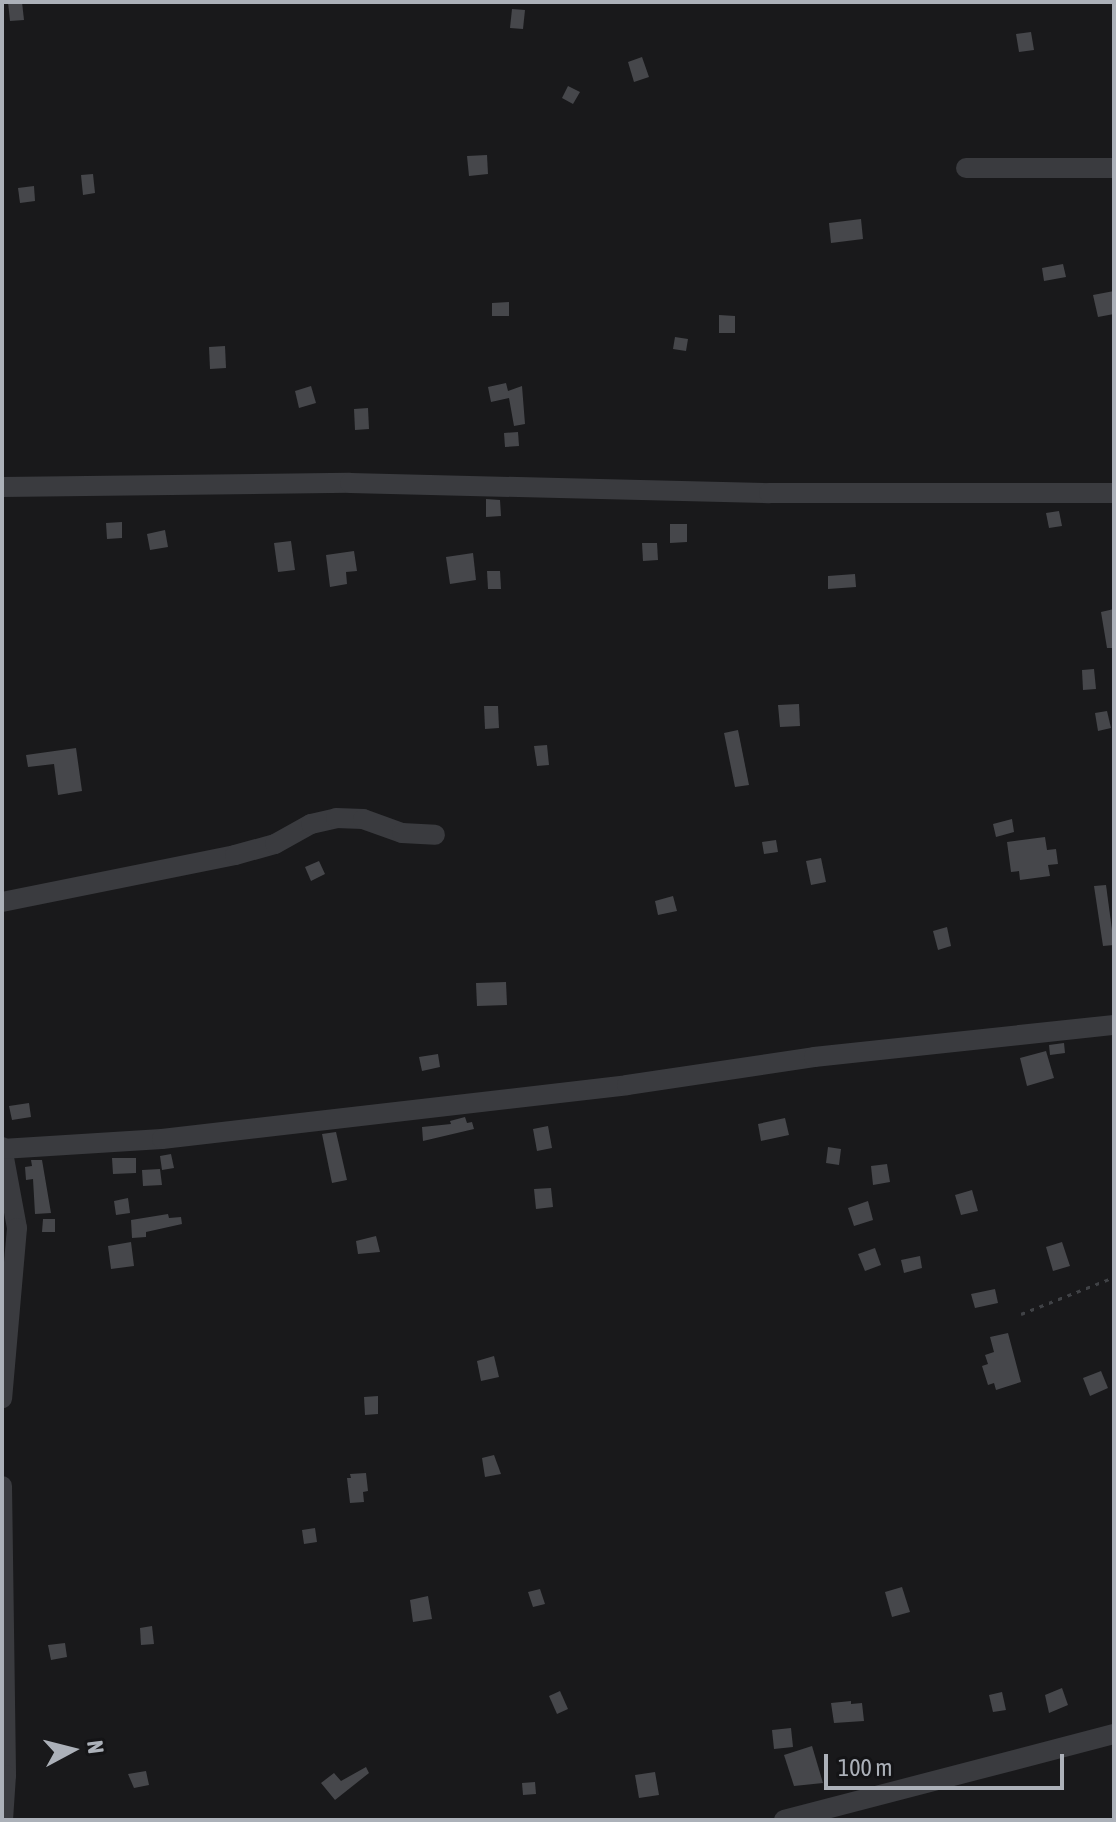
<!DOCTYPE html>
<html>
<head>
<meta charset="utf-8">
<style>
	body { margin:0 }
	#map { position:relative; width:1116px; height:1822px; overflow:hidden; background:#19191b; font-family:"Asap Condensed",sans-serif }
	div>[style] { position:absolute }
	[style*='--x'] { left:calc(var(--x)*1px); top:calc(var(--y)*1px); width:calc(var(--w)*1px); rotate:calc(var(--a)*1deg) }
	.building>* { inset:0; background:#46474b }
	.path>* { height:3px; margin-top:-1.5px; transform-origin:0; background:repeating-linear-gradient(90deg,#404246 0 4px,transparent 0 10px) }
	.minor>* { height:20px; margin:-10px; padding:0 10px; transform-origin:10px; border-radius:10px; background:#3a3b3f }
	span { translate:-50% -50%; white-space:nowrap; text-align:center; line-height:1.15; -webkit-text-stroke:6px #141416; paint-order:stroke }
	.frame { position:absolute; inset:0; border:4px solid #acb1b9; pointer-events:none }
	.north { position:absolute; left:32px; top:1710px; width:80px; height:80px; -webkit-text-stroke:6px #141416; paint-order:stroke; rotate:83deg; font-size:22px; font-weight:700; line-height:32px; text-align:center; color:#acb1b9 }
	.north::after { content:''; display:block; margin:auto; width:28px; height:36px; background:#acb1b9; clip-path:polygon(50% 0,100% 100%,50% 72%,0 100%) }
	.scale { position:absolute; left:824px; top:1754px; width:240px; height:36px; box-sizing:border-box; border:4px solid #acb1b9; border-top:0; padding-left:10px; font-size:24px; line-height:28px; white-space:nowrap; color:#acb1b9; -webkit-text-stroke:6px #141416; paint-order:stroke }
</style>
</head>
<body>
<div id="map">
	<div class="building">
		<i style="clip-path:polygon(8px 2px,22px 2px,24px 20px,10px 21px)"></i>
		<i style="clip-path:polygon(512px 9px,525px 10px,523px 29px,510px 28px)"></i>
		<i style="clip-path:polygon(1031px 32px,1034px 50px,1019px 52px,1016px 34px)"></i>
		<i style="clip-path:polygon(642px 57px,649px 77px,634px 82px,628px 62px)"></i>
		<i style="clip-path:polygon(568px 86px,580px 92px,573px 104px,562px 98px)"></i>
		<i style="clip-path:polygon(487px 155px,488px 174px,469px 176px,467px 156px)"></i>
		<i style="clip-path:polygon(93px 174px,95px 193px,83px 195px,81px 175px)"></i>
		<i style="clip-path:polygon(34px 186px,35px 201px,20px 203px,18px 188px)"></i>
		<i style="clip-path:polygon(861px 219px,863px 239px,831px 243px,829px 223px)"></i>
		<i style="clip-path:polygon(1063px 264px,1066px 277px,1044px 281px,1042px 268px)"></i>
		<i style="clip-path:polygon(1114px 291px,1114px 314px,1098px 317px,1093px 295px)"></i>
		<i style="clip-path:polygon(509px 302px,509px 316px,492px 316px,492px 303px)"></i>
		<i style="clip-path:polygon(719px 315px,735px 316px,735px 333px,719px 333px)"></i>
		<i style="clip-path:polygon(675px 337px,688px 339px,686px 351px,673px 349px)"></i>
		<i style="clip-path:polygon(225px 346px,226px 368px,210px 369px,209px 347px)"></i>
		<i style="clip-path:polygon(506px 383px,508px 391px,522px 386px,525px 424px,514px 426px,509px 398px,491px 402px,488px 387px)"></i>
		<i style="clip-path:polygon(311px 386px,316px 403px,299px 408px,295px 391px)"></i>
		<i style="clip-path:polygon(368px 408px,369px 429px,355px 430px,354px 409px)"></i>
		<i style="clip-path:polygon(518px 432px,519px 446px,505px 447px,504px 433px)"></i>
		<i style="clip-path:polygon(486px 499px,500px 500px,501px 516px,486px 517px)"></i>
		<i style="clip-path:polygon(1059px 511px,1062px 526px,1049px 528px,1046px 513px)"></i>
		<i style="clip-path:polygon(122px 522px,122px 538px,107px 539px,106px 523px)"></i>
		<i style="clip-path:polygon(670px 524px,687px 524px,687px 542px,670px 543px)"></i>
		<i style="clip-path:polygon(165px 530px,168px 547px,150px 550px,147px 534px)"></i>
		<i style="clip-path:polygon(291px 541px,295px 570px,278px 572px,274px 543px)"></i>
		<i style="clip-path:polygon(642px 543px,657px 543px,658px 560px,643px 561px)"></i>
		<i style="clip-path:polygon(354px 551px,357px 571px,346px 572px,347px 584px,330px 587px,326px 555px)"></i>
		<i style="clip-path:polygon(473px 553px,476px 580px,450px 584px,446px 557px)"></i>
		<i style="clip-path:polygon(487px 571px,500px 571px,501px 589px,488px 589px)"></i>
		<i style="clip-path:polygon(855px 574px,856px 587px,828px 589px,828px 576px)"></i>
		<i style="clip-path:polygon(1114px 609px,1114px 648px,1107px 648px,1101px 612px)"></i>
		<i style="clip-path:polygon(1094px 669px,1096px 689px,1083px 690px,1082px 670px)"></i>
		<i style="clip-path:polygon(799px 704px,800px 726px,780px 727px,778px 705px)"></i>
		<i style="clip-path:polygon(484px 706px,498px 706px,499px 728px,485px 729px)"></i>
		<i style="clip-path:polygon(1107px 711px,1111px 728px,1098px 731px,1095px 713px)"></i>
		<i style="clip-path:polygon(738px 730px,749px 785px,735px 787px,724px 733px)"></i>
		<i style="clip-path:polygon(547px 745px,549px 765px,537px 766px,534px 746px)"></i>
		<i style="clip-path:polygon(76px 748px,82px 791px,58px 795px,54px 764px,28px 767px,26px 755px)"></i>
		<i style="clip-path:polygon(1012px 819px,1014px 832px,996px 837px,993px 824px)"></i>
		<i style="clip-path:polygon(1045px 837px,1047px 850px,1056px 849px,1058px 864px,1048px 865px,1050px 876px,1020px 880px,1019px 871px,1011px 872px,1007px 842px)"></i>
		<i style="clip-path:polygon(776px 840px,778px 852px,764px 854px,762px 842px)"></i>
		<i style="clip-path:polygon(821px 858px,826px 882px,811px 885px,806px 861px)"></i>
		<i style="clip-path:polygon(319px 861px,325px 874px,311px 881px,305px 867px)"></i>
		<i style="clip-path:polygon(1106px 885px,1114px 945px,1103px 946px,1094px 886px)"></i>
		<i style="clip-path:polygon(673px 896px,677px 911px,658px 915px,655px 901px)"></i>
		<i style="clip-path:polygon(947px 927px,951px 946px,938px 950px,933px 931px)"></i>
		<i style="clip-path:polygon(506px 982px,507px 1005px,477px 1006px,476px 983px)"></i>
		<i style="clip-path:polygon(1064px 1043px,1065px 1053px,1050px 1055px,1049px 1045px)"></i>
		<i style="clip-path:polygon(1046px 1051px,1054px 1078px,1027px 1086px,1020px 1058px)"></i>
		<i style="clip-path:polygon(438px 1054px,440px 1067px,422px 1071px,419px 1057px)"></i>
		<i style="clip-path:polygon(29px 1103px,31px 1117px,12px 1120px,9px 1106px)"></i>
		<i style="clip-path:polygon(465px 1117px,467px 1123px,472px 1122px,474px 1129px,423px 1141px,422px 1127px,451px 1124px,450px 1121px)"></i>
		<i style="clip-path:polygon(785px 1118px,789px 1135px,761px 1141px,758px 1124px)"></i>
		<i style="clip-path:polygon(548px 1126px,552px 1148px,537px 1151px,533px 1129px)"></i>
		<i style="clip-path:polygon(336px 1132px,347px 1180px,332px 1183px,322px 1134px)"></i>
		<i style="clip-path:polygon(828px 1147px,841px 1149px,839px 1165px,826px 1163px)"></i>
		<i style="clip-path:polygon(171px 1154px,174px 1168px,162px 1170px,160px 1156px)"></i>
		<i style="clip-path:polygon(112px 1158px,136px 1158px,136px 1173px,113px 1174px)"></i>
		<i style="clip-path:polygon(31px 1160px,42px 1160px,51px 1213px,35px 1214px,33px 1179px,26px 1180px,25px 1167px,32px 1166px)"></i>
		<i style="clip-path:polygon(887px 1164px,890px 1182px,873px 1185px,871px 1166px)"></i>
		<i style="clip-path:polygon(160px 1169px,162px 1185px,143px 1186px,142px 1170px)"></i>
		<i style="clip-path:polygon(551px 1188px,553px 1207px,536px 1209px,534px 1189px)"></i>
		<i style="clip-path:polygon(972px 1190px,978px 1211px,961px 1215px,955px 1195px)"></i>
		<i style="clip-path:polygon(128px 1198px,130px 1213px,116px 1215px,114px 1201px)"></i>
		<i style="clip-path:polygon(868px 1201px,873px 1220px,854px 1226px,848px 1208px)"></i>
		<i style="clip-path:polygon(168px 1214px,169px 1218px,181px 1217px,182px 1224px,146px 1232px,146px 1237px,132px 1238px,131px 1220px)"></i>
		<i style="clip-path:polygon(43px 1219px,55px 1219px,55px 1232px,42px 1232px)"></i>
		<i style="clip-path:polygon(376px 1236px,380px 1252px,358px 1254px,356px 1241px)"></i>
		<i style="clip-path:polygon(131px 1242px,134px 1266px,111px 1269px,108px 1246px)"></i>
		<i style="clip-path:polygon(1062px 1242px,1070px 1266px,1053px 1271px,1046px 1247px)"></i>
		<i style="clip-path:polygon(875px 1248px,881px 1265px,865px 1271px,858px 1254px)"></i>
		<i style="clip-path:polygon(920px 1256px,922px 1268px,904px 1273px,901px 1260px)"></i>
		<i style="clip-path:polygon(995px 1289px,998px 1303px,975px 1308px,971px 1294px)"></i>
		<i style="clip-path:polygon(1008px 1333px,1021px 1382px,996px 1390px,994px 1383px,988px 1385px,982px 1366px,988px 1364px,985px 1355px,994px 1352px,990px 1337px)"></i>
		<i style="clip-path:polygon(494px 1356px,499px 1377px,481px 1381px,477px 1361px)"></i>
		<i style="clip-path:polygon(1101px 1371px,1108px 1388px,1090px 1396px,1083px 1378px)"></i>
		<i style="clip-path:polygon(378px 1396px,378px 1414px,365px 1415px,364px 1397px)"></i>
		<i style="clip-path:polygon(494px 1455px,501px 1474px,485px 1477px,482px 1458px)"></i>
		<i style="clip-path:polygon(366px 1473px,368px 1491px,363px 1492px,364px 1502px,350px 1503px,347px 1478px,351px 1478px,350px 1474px)"></i>
		<i style="clip-path:polygon(315px 1528px,317px 1542px,304px 1544px,302px 1530px)"></i>
		<i style="clip-path:polygon(902px 1587px,910px 1612px,892px 1617px,885px 1592px)"></i>
		<i style="clip-path:polygon(540px 1589px,545px 1604px,533px 1607px,528px 1592px)"></i>
		<i style="clip-path:polygon(428px 1596px,432px 1619px,413px 1622px,410px 1600px)"></i>
		<i style="clip-path:polygon(152px 1626px,154px 1644px,141px 1645px,140px 1628px)"></i>
		<i style="clip-path:polygon(65px 1643px,67px 1657px,51px 1660px,48px 1645px)"></i>
		<i style="clip-path:polygon(1062px 1688px,1068px 1705px,1049px 1713px,1045px 1695px)"></i>
		<i style="clip-path:polygon(560px 1691px,568px 1709px,557px 1714px,549px 1696px)"></i>
		<i style="clip-path:polygon(1002px 1692px,1006px 1710px,993px 1712px,989px 1695px)"></i>
		<i style="clip-path:polygon(851px 1701px,851px 1704px,862px 1703px,864px 1721px,834px 1723px,831px 1703px)"></i>
		<i style="clip-path:polygon(791px 1728px,793px 1747px,774px 1749px,772px 1730px)"></i>
		<i style="clip-path:polygon(812px 1746px,823px 1783px,794px 1786px,784px 1755px)"></i>
		<i style="clip-path:polygon(366px 1767px,369px 1773px,335px 1800px,321px 1783px,334px 1773px,341px 1781px)"></i>
		<i style="clip-path:polygon(146px 1771px,149px 1785px,134px 1788px,128px 1774px)"></i>
		<i style="clip-path:polygon(655px 1772px,659px 1795px,639px 1798px,635px 1775px)"></i>
		<i style="clip-path:polygon(535px 1782px,536px 1794px,523px 1795px,522px 1783px)"></i>
	</div>
	<div class="path">
		<i style="--x:1021;--y:1314;--w:100;--a:-21.7"></i>
	</div>
	<div class="minor">
		<i style="--x:966;--y:168;--w:148;--a:0"></i>
		<i style="--x:2;--y:487;--w:348;--a:-0.7"></i>
		<i style="--x:350;--y:483;--w:419;--a:1.4"></i>
		<i style="--x:769;--y:493;--w:345;--a:0"></i>
		<i style="--x:2;--y:902;--w:238;--a:-11.4"></i>
		<i style="--x:235;--y:855;--w:41;--a:-15.4"></i>
		<i style="--x:275;--y:844;--w:41;--a:-29.1"></i>
		<i style="--x:311;--y:824;--w:26;--a:-13"></i>
		<i style="--x:336;--y:818;--w:27;--a:2"></i>
		<i style="--x:363;--y:819;--w:41;--a:19.7"></i>
		<i style="--x:402;--y:833;--w:33;--a:3"></i>
		<i style="--x:2;--y:1147;--w:82;--a:79.5"></i>
		<i style="--x:17;--y:1228;--w:171;--a:95"></i>
		<i style="--x:2;--y:1149;--w:160;--a:-3.6"></i>
		<i style="--x:162;--y:1139;--w:468;--a:-6.6"></i>
		<i style="--x:627;--y:1085;--w:189;--a:-8.5"></i>
		<i style="--x:814;--y:1057;--w:302;--a:-6.1"></i>
		<i style="--x:2;--y:1486;--w:289;--a:89.2"></i>
		<i style="--x:6;--y:1775;--w:45;--a:93.8"></i>
		<i style="--x:784;--y:1820;--w:341;--a:-14.6"></i>
	</div>
	<div class="frame"></div>
	<div class="north">N</div>
	<div class="scale">100 m</div>
</div>
</body>
</html>
